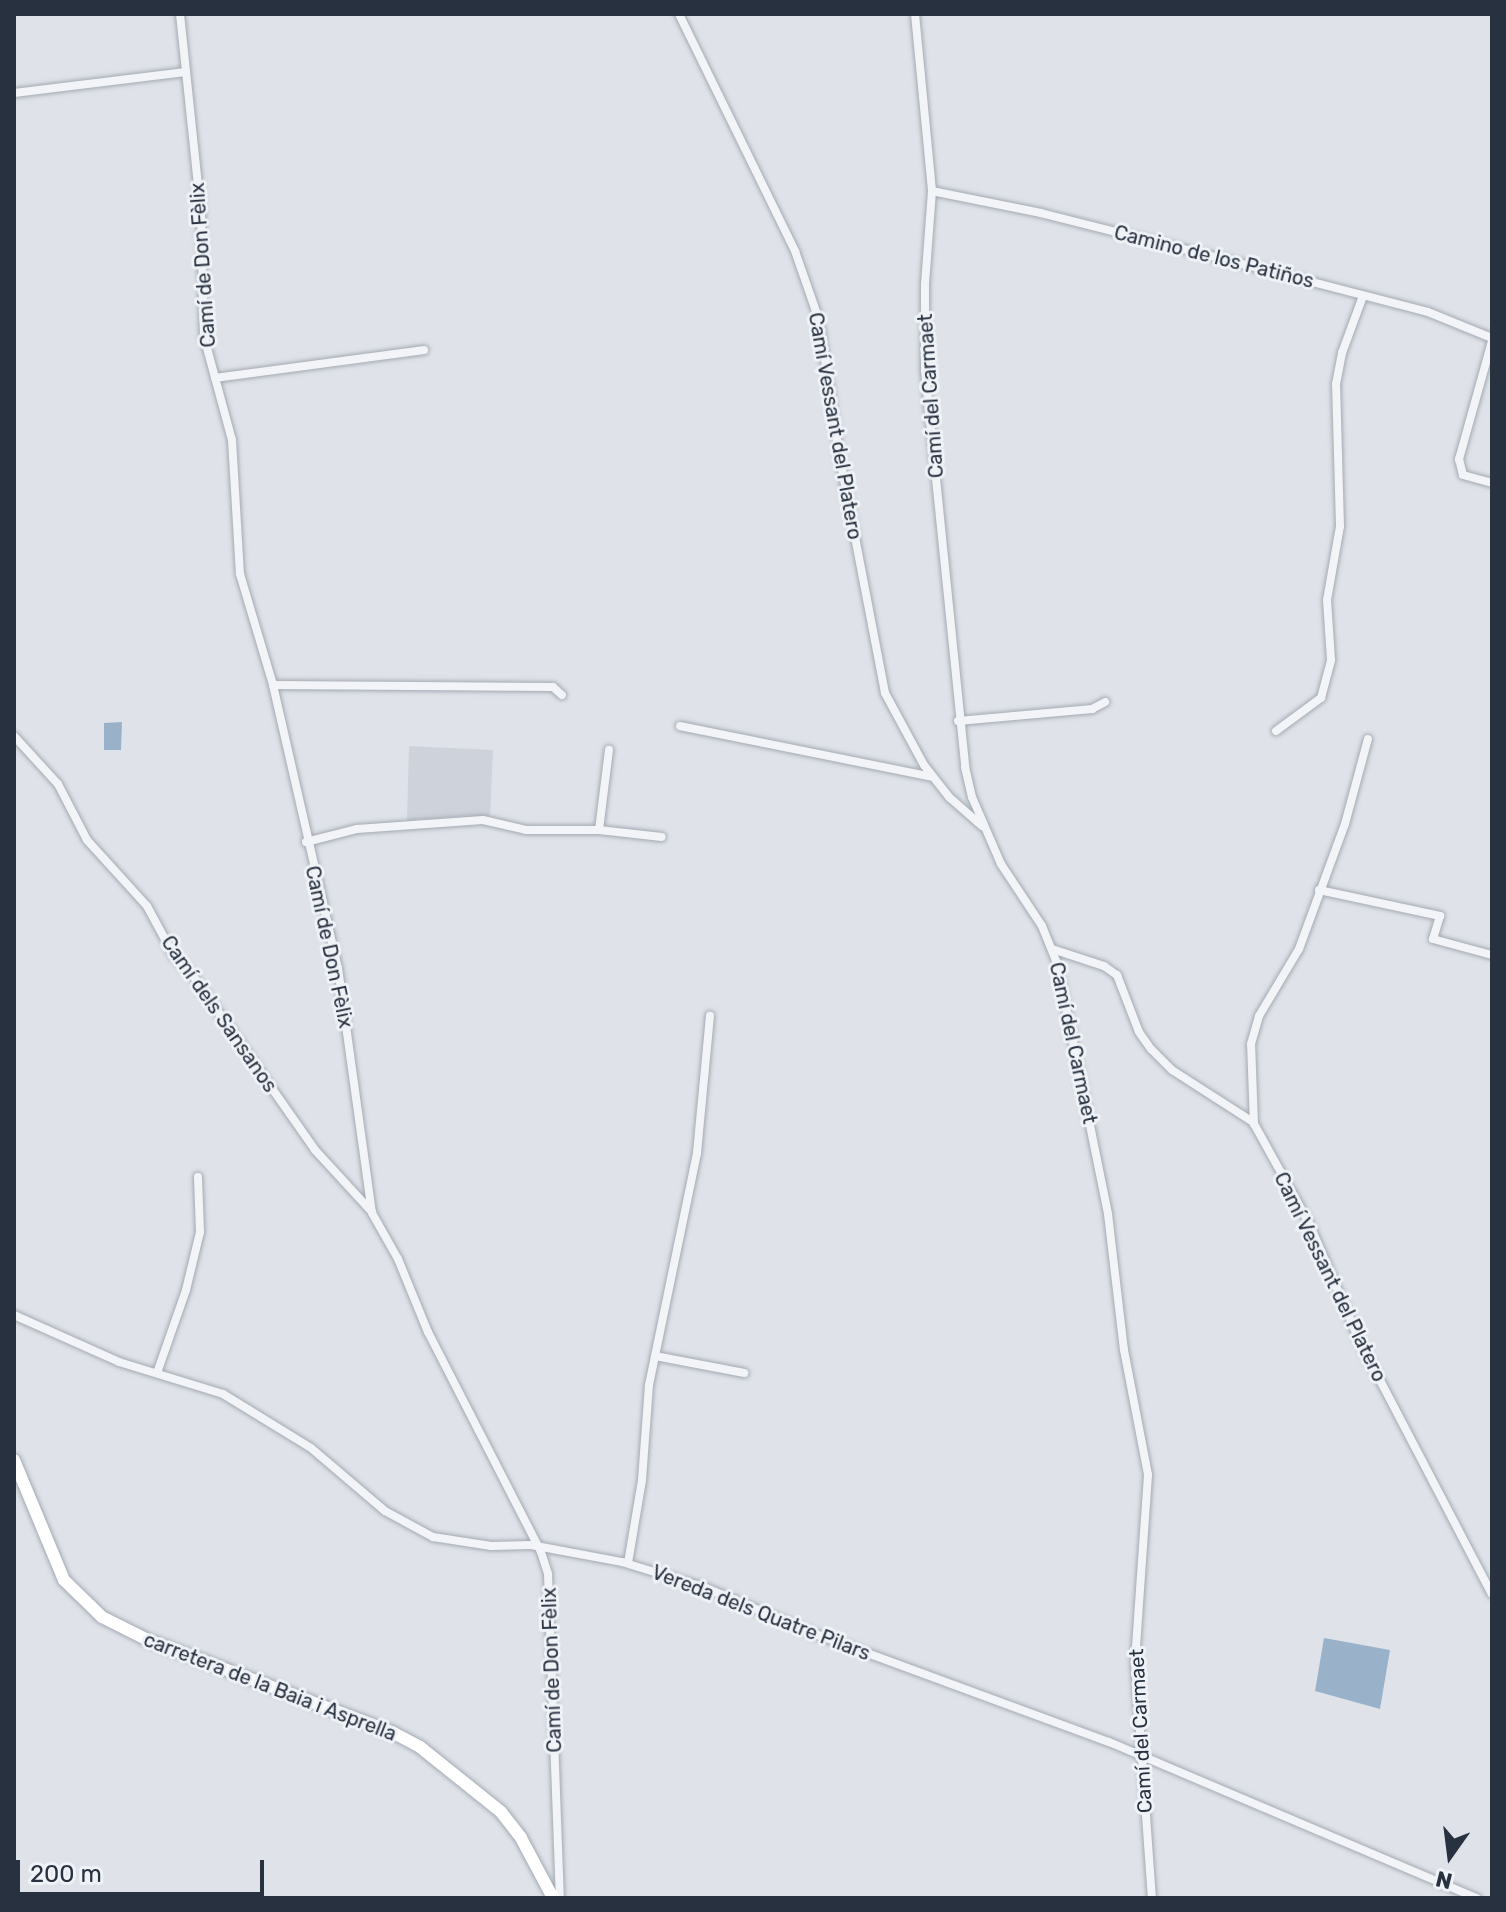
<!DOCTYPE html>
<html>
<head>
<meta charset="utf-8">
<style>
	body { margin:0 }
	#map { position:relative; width:1506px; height:1912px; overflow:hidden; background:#dfe3e9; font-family:Rubik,sans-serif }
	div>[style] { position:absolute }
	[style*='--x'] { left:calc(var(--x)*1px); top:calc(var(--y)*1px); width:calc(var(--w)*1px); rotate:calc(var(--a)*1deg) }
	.built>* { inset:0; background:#cdd2db }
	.water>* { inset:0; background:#99b2ca }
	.roads { filter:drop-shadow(0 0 2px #a4aab3) drop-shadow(0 0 2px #a4aab3) }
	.street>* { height:8px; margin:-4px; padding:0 4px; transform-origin:4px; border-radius:4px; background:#f2f4f7 }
	.secondary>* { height:12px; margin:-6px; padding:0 6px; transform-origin:6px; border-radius:6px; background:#fff }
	span { translate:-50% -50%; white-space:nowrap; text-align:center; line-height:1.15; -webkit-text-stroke:6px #eff2f6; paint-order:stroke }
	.street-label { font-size:20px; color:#283140 }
	.frame { position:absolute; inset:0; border:16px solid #283140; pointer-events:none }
	.north { position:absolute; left:1410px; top:1816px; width:80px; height:80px; -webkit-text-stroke:6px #eff2f6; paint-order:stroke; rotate:194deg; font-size:22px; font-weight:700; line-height:32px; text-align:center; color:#283140 }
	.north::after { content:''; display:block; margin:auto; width:28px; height:36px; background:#283140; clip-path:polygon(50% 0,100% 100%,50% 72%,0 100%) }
	.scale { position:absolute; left:16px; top:1860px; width:248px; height:36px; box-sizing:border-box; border:4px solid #283140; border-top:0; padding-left:10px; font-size:24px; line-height:28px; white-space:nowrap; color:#283140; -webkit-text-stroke:6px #eff2f6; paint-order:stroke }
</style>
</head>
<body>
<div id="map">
	<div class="built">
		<i style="clip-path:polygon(409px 746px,493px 750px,490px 816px,407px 820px)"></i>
	</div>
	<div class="water">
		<i style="clip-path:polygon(122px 722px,121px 750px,104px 750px,104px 723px)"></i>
		<i style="clip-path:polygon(1324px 1638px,1390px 1650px,1380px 1709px,1315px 1691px)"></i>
	</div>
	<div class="roads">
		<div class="street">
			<i style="--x:180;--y:14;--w:201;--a:84"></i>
			<i style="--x:201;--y:214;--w:123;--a:88.6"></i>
			<i style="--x:204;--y:337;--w:107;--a:74.8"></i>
			<i style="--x:232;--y:440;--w:134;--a:86.6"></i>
			<i style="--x:240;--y:574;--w:116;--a:73.4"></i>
			<i style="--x:273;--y:685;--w:290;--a:77.1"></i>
			<i style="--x:338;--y:968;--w:247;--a:82.1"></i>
			<i style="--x:372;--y:1213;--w:53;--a:60.5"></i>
			<i style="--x:398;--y:1259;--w:79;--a:67.7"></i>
			<i style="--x:428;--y:1332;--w:247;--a:62.8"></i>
			<i style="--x:541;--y:1552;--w:23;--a:72"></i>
			<i style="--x:548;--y:1574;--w:324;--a:87.9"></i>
			<i style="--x:679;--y:14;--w:264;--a:63.9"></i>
			<i style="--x:795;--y:251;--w:73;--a:70.8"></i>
			<i style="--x:819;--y:320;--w:141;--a:81.4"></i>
			<i style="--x:840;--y:459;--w:238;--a:79.1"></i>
			<i style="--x:885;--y:693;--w:82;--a:61.6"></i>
			<i style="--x:924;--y:765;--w:41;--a:52"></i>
			<i style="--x:949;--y:797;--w:44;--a:41.3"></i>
			<i style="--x:915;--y:14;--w:178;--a:84.5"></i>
			<i style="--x:932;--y:191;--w:93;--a:94.3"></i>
			<i style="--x:925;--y:284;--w:86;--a:90"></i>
			<i style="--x:925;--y:370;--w:399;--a:84.2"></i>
			<i style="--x:965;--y:767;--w:31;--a:77"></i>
			<i style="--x:972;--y:797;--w:73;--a:66.6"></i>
			<i style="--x:1001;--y:864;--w:74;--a:56.5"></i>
			<i style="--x:1042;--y:926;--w:40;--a:68"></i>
			<i style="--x:1057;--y:963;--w:256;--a:78.5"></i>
			<i style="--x:1108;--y:1214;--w:137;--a:83.3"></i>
			<i style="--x:1124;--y:1350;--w:127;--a:79.1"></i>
			<i style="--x:1148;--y:1475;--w:187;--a:94"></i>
			<i style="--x:1135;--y:1662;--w:237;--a:85.9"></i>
			<i style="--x:14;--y:93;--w:173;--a:-7"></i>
			<i style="--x:932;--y:191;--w:111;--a:11.4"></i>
			<i style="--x:1041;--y:213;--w:232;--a:14.2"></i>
			<i style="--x:1266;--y:270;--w:167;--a:14.5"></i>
			<i style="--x:1428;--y:312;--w:69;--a:22.1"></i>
			<i style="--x:1492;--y:341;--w:123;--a:105.6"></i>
			<i style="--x:1459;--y:459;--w:16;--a:76"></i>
			<i style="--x:1463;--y:475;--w:30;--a:15"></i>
			<i style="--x:215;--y:378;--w:211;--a:-7.6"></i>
			<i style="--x:273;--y:685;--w:280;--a:0.4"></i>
			<i style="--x:553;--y:687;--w:12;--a:42"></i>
			<i style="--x:958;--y:721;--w:135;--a:-5.1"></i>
			<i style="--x:1092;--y:709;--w:15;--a:-28"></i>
			<i style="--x:680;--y:726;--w:257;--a:11.4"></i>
			<i style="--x:1276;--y:731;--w:56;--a:-36.3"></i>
			<i style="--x:1321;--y:698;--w:39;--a:-75"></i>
			<i style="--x:1331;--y:660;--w:60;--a:-93.8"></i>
			<i style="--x:1327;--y:600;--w:75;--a:-80"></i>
			<i style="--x:1340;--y:526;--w:142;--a:-91.6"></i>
			<i style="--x:1336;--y:384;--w:32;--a:-79"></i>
			<i style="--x:1342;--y:353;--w:61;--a:-69.8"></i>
			<i style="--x:14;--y:736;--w:65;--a:47.5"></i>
			<i style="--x:58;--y:784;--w:63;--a:62.6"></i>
			<i style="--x:87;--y:840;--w:89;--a:47.7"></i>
			<i style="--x:147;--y:906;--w:57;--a:61.6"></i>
			<i style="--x:174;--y:956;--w:29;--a:46"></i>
			<i style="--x:194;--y:977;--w:211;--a:55"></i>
			<i style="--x:315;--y:1150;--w:84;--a:47.4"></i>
			<i style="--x:599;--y:830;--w:81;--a:-82.9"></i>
			<i style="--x:306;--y:842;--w:53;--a:-14.3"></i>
			<i style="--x:357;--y:829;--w:126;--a:-4.1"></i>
			<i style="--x:483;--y:820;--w:44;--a:13.1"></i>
			<i style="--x:526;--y:830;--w:73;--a:0"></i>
			<i style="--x:599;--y:830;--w:63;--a:6.3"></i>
			<i style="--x:1319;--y:890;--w:124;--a:12.1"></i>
			<i style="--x:1440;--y:916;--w:24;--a:107"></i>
			<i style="--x:1433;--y:939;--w:61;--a:15.2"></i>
			<i style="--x:1052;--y:949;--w:55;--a:18.1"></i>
			<i style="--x:1104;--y:966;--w:16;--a:35"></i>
			<i style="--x:1117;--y:975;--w:61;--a:68.9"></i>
			<i style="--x:1139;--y:1032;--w:21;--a:55"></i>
			<i style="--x:1151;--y:1049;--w:30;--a:45"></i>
			<i style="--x:1172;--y:1070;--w:96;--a:32.7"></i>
			<i style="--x:1253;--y:1122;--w:115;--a:61"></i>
			<i style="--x:1309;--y:1223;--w:129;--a:66.8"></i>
			<i style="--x:1360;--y:1342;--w:284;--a:62.4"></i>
			<i style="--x:1254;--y:1124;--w:80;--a:-92.1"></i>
			<i style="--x:1251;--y:1044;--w:29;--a:-74"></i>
			<i style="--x:1259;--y:1016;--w:78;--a:-59.2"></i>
			<i style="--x:1299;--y:949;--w:133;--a:-69.8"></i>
			<i style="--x:1345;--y:824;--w:88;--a:-74.9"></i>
			<i style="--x:14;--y:1315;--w:115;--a:24.1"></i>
			<i style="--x:119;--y:1362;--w:109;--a:17.1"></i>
			<i style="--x:223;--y:1394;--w:103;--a:31.5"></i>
			<i style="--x:311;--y:1448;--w:97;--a:40.4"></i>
			<i style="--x:385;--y:1511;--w:55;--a:28.4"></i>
			<i style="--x:433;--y:1537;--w:59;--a:8.8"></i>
			<i style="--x:491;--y:1546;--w:40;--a:-1.4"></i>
			<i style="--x:531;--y:1545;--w:93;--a:10.6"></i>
			<i style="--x:622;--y:1562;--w:88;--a:17.2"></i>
			<i style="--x:706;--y:1588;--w:121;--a:22.8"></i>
			<i style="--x:818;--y:1635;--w:310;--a:20.2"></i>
			<i style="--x:1109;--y:1742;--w:400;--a:23"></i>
			<i style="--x:655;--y:1356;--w:91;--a:10.8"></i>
			<i style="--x:157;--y:1373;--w:88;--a:-70.7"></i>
			<i style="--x:186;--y:1290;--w:60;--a:-76.4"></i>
			<i style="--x:200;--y:1232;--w:55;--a:-92.1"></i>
			<i style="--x:628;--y:1563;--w:84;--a:-80.4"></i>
			<i style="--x:642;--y:1480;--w:95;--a:-85.8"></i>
			<i style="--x:649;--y:1385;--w:237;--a:-78.3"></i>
			<i style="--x:697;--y:1153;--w:138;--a:-84.6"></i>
		</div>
		<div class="secondary">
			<i style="--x:14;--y:1460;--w:130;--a:67.4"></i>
			<i style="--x:64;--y:1580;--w:53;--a:44.2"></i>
			<i style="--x:102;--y:1617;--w:51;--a:26.6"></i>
			<i style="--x:148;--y:1640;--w:261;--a:20.7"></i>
			<i style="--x:392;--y:1732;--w:32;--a:28"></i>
			<i style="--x:420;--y:1747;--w:104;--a:38.7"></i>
			<i style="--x:501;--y:1812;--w:33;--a:52"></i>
			<i style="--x:521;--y:1838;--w:68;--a:61.9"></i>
		</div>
	</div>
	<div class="street-label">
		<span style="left:1214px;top:257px;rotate:14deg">Camino de los Patiños</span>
		<span style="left:203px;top:265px;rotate:-94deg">Camí de Don Fèlix</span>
		<span style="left:931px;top:396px;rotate:-94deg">Camí del Carmaet</span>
		<span style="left:835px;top:426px;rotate:80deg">Camí Vessant del Platero</span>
		<span style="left:329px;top:947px;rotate:78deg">Camí de Don Fèlix</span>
		<span style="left:219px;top:1014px;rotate:55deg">Camí dels Sansanos</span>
		<span style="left:1073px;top:1043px;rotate:78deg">Camí del Carmaet</span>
		<span style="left:1330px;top:1277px;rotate:64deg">Camí Vessant del Platero</span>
		<span style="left:761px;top:1613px;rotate:21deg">Vereda dels Quatre Pilars</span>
		<span style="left:552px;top:1670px;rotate:-92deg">Camí de Don Fèlix</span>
		<span style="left:270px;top:1687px;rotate:21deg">carretera de la Baia i Asprella</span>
		<span style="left:1141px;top:1731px;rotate:-93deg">Camí del Carmaet</span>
	</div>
	<div class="frame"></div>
	<div class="north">N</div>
	<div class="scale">200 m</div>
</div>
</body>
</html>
